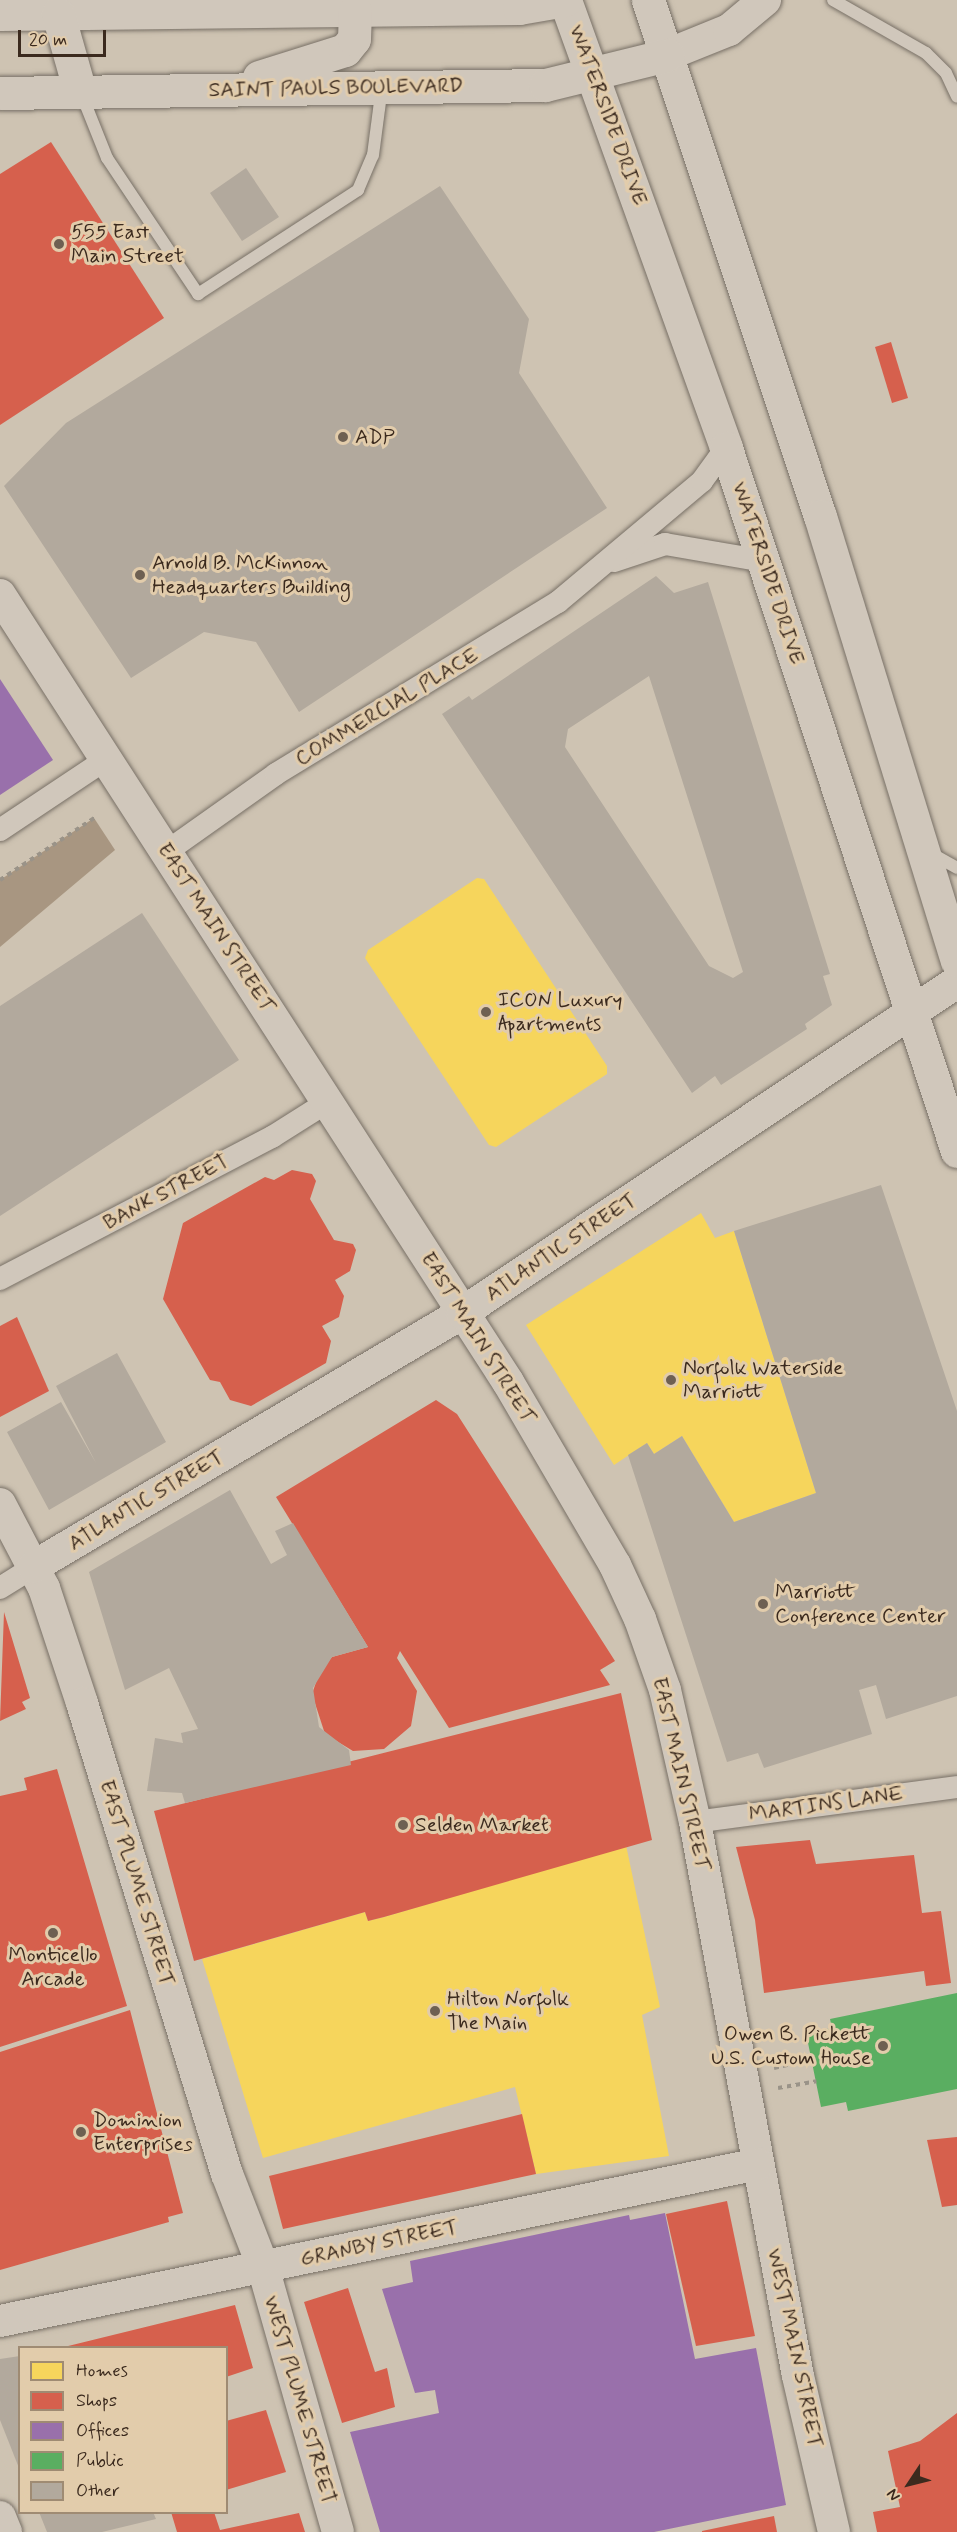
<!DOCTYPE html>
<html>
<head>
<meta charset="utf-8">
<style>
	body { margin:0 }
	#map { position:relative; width:957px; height:2532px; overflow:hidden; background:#cec3b2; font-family:Mynerve,sans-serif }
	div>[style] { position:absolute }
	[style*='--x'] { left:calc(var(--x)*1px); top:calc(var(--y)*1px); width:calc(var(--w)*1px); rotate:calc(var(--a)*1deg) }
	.water>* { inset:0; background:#a89681 }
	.homes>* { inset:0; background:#f6d55c }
	.shops>* { inset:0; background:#d6604d }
	.offices>* { inset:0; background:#9970ab }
	.public>* { inset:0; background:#5aae61 }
	.building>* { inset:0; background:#b2a99d }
	.path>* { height:4px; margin-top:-2px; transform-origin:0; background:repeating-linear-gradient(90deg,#9a9388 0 4.5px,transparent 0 9px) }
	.roads { filter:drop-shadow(0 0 2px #787066) drop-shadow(0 0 2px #787066) }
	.lane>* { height:12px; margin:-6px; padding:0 6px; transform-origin:6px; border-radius:6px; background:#d0c7bb }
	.street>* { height:22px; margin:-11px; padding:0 11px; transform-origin:11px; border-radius:11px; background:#d0c7bb }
	.secondary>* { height:32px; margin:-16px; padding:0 16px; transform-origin:16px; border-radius:16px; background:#d0c7bb }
	.primary>* { height:33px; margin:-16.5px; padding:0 16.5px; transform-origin:16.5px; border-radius:16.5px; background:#d0c7bb }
	.dots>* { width:16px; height:16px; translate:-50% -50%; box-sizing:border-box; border:3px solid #e2ccab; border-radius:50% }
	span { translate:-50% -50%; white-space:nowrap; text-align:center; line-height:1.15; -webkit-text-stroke:6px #e2ccab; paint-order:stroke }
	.street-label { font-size:21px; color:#3b2a1e }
	.poi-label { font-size:21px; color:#3b2a1e }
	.left { translate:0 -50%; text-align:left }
	.right { translate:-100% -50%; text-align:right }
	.legend { position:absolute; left:18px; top:2346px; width:210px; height:168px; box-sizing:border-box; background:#e2ccab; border:2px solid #9f8b73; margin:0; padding:8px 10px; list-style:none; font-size:18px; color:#3b2a1e }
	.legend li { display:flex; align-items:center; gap:12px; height:30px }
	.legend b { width:30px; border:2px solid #9f8b73 }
	.north { position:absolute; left:879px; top:2454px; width:60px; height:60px; -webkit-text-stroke:4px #e2ccab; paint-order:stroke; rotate:235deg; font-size:16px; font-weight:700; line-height:24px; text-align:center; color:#3b2a1e }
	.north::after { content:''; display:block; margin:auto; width:21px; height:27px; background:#3b2a1e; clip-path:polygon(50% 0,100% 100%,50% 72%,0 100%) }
	.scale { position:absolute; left:18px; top:30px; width:88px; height:27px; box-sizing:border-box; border:3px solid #3b2a1e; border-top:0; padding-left:8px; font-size:18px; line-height:21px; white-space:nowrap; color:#3b2a1e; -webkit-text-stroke:4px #e2ccab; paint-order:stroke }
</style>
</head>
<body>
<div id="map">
	<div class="water">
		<i style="clip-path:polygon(94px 818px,115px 850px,0 947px,0 880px)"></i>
	</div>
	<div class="homes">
		<i style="clip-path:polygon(477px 878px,484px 879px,607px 1066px,607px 1074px,496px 1147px,489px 1145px,365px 958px,368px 950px)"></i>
		<i style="clip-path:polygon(701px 1213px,715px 1238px,734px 1231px,816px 1493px,734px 1522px,682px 1436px,654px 1454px,647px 1443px,614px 1465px,526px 1325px)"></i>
		<i style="clip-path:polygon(626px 1845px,660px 2007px,642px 2015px,669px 2156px,536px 2174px,515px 2087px,263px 2158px,202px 1959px,365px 1912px,368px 1921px,384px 1917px)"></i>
	</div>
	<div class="shops">
		<i style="clip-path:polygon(51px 142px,164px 318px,0 425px,0 174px)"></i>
		<i style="clip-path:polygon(891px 342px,908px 398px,892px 403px,875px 347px)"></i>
		<i style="clip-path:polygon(292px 1170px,312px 1174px,316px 1181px,310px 1199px,334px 1240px,353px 1244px,356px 1250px,350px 1271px,335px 1280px,344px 1296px,339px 1317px,322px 1326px,331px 1341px,326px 1363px,251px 1406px,230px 1400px,220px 1382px,210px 1380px,163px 1299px,183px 1223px,265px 1177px,274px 1180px)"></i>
		<i style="clip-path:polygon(17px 1317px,49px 1391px,0 1417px,0 1326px)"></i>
		<i style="clip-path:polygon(436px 1400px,457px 1414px,615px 1661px,600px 1670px,610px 1685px,449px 1728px,400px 1651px,397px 1658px,417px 1691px,411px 1726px,384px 1749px,353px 1751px,325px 1734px,312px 1694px,320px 1671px,332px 1657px,368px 1647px,276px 1497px)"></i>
		<i style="clip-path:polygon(4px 1612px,30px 1698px,22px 1702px,26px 1709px,0 1721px)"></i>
		<i style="clip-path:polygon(621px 1693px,652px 1840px,384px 1917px,368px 1921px,365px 1912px,194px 1961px,154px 1811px)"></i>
		<i style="clip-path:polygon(57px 1769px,127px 2006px,0 2047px,0 1796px,27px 1790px,24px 1778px)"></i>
		<i style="clip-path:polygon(810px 1840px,816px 1864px,914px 1855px,922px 1913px,941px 1911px,951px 1983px,926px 1986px,924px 1971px,764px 1993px,755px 1920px,736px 1847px)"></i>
		<i style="clip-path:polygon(130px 2010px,183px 2213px,168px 2217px,169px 2222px,0 2270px,0 2052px)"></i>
		<i style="clip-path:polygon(522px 2114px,536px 2174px,283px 2229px,269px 2176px)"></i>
		<i style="clip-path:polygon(957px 2137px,957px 2205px,942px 2207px,927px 2140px)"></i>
		<i style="clip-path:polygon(727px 2201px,755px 2336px,696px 2346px,666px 2214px)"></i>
		<i style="clip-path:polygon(348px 2288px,375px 2372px,387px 2368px,395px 2407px,342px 2423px,304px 2302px)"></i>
		<i style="clip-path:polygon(235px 2305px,253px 2368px,226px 2377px,226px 2348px,60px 2348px)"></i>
		<i style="clip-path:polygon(266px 2410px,286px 2472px,226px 2490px,226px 2421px)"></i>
		<i style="clip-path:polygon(957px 2413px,957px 2532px,877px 2532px,873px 2512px,900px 2507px,888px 2451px,920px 2441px)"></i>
		<i style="clip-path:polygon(171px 2512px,214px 2512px,220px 2530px,299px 2513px,305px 2532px,177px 2532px)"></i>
		<i style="clip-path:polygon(774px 2516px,777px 2532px,702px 2532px,702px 2531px)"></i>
	</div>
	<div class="offices">
		<i style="clip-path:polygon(0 679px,53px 760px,0 795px)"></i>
		<i style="clip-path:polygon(665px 2213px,695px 2359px,756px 2348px,786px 2505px,654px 2532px,380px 2532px,350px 2432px,439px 2413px,435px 2390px,415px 2393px,382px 2289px,413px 2282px,410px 2261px,629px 2215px,630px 2220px)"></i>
	</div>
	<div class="public">
		<i style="clip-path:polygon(957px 1993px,957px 2089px,848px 2111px,846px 2102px,821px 2107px,806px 2033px,832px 2028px,830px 2019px)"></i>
	</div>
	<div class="building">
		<i style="clip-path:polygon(246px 168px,279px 217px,242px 241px,210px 193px)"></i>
		<i style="clip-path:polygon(440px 186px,529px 319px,519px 373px,607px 508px,299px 712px,256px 642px,204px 632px,131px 678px,4px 486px,66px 423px)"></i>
		<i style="clip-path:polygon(evenodd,656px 576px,674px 593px,708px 582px,830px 974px,823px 976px,832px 1005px,805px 1024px,807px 1029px,721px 1085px,715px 1076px,692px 1093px,442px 714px,469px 696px,472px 700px,656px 576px,649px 676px,743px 972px,733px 978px,709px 966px,565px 747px,568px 729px,649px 676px)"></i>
		<i style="clip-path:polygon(142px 913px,239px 1060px,0 1216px,0 1006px)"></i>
		<i style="clip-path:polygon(881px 1185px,957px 1411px,957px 1696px,886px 1719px,876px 1685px,859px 1690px,872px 1734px,764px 1768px,758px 1753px,727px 1762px,628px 1455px,647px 1443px,654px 1454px,682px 1436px,734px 1522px,816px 1493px,734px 1231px)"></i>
		<i style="clip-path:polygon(117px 1353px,166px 1442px,49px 1510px,7px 1432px,61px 1402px,96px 1463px,56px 1386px)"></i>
		<i style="clip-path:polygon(230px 1490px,271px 1564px,287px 1555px,275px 1531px,293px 1523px,368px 1647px,332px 1657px,313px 1688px,319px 1727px,349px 1750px,351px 1765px,185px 1803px,182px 1793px,147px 1791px,155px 1738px,183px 1743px,181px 1733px,198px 1729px,169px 1668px,125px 1690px,89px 1572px)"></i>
		<i style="clip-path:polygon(20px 2356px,20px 2468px,19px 2468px,0 2420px,0 2359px)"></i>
		<i style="clip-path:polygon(39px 2512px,153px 2512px,156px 2519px,102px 2532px,47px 2532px)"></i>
	</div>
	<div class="path">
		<i style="--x:0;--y:880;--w:113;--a:-33.4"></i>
		<i style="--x:774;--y:2068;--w:39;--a:-13"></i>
		<i style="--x:778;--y:2088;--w:39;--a:-10"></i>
	</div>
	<div class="roads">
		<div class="lane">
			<i style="--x:833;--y:0;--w:107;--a:29.7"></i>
			<i style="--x:926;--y:53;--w:28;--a:45"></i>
			<i style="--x:946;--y:73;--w:26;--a:65"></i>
			<i style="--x:81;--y:93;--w:70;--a:68.2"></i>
			<i style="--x:107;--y:158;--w:164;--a:56.2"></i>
			<i style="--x:198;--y:294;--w:191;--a:-33"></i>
			<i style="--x:358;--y:190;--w:38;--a:-67"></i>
			<i style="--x:373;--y:155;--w:69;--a:-82.5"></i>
			<i style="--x:932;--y:854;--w:29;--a:29"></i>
		</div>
		<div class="street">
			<i style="--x:614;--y:561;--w:54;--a:-18.4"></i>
			<i style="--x:665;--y:544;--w:100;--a:9.7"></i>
			<i style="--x:0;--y:830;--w:130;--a:-33.7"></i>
			<i style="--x:166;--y:852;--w:135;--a:-35.3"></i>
			<i style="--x:276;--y:774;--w:330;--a:-31.4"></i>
			<i style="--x:558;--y:602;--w:188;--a:-40"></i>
			<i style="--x:702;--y:481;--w:41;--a:-54"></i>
			<i style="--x:0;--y:1279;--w:307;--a:-27.6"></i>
			<i style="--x:272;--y:1137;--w:67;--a:-32.3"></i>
			<i style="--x:0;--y:1588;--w:39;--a:-32"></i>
			<i style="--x:695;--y:1822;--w:264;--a:-7.6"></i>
		</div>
		<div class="secondary">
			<i style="--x:667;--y:55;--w:67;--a:-22"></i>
			<i style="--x:729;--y:30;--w:47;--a:-39.8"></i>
			<i style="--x:0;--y:595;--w:937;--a:57.16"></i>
			<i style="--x:508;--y:1382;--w:212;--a:59.7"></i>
			<i style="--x:615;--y:1565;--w:60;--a:65.2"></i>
			<i style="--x:640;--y:1619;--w:75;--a:70.6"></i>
			<i style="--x:665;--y:1690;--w:135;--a:77.2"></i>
			<i style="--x:695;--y:1822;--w:563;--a:79.47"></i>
			<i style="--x:798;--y:2376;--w:160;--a:77"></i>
			<i style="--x:0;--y:1504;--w:95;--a:62.4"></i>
			<i style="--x:44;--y:1588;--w:121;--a:71.7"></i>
			<i style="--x:82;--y:1703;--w:493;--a:72.9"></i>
			<i style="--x:227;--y:2174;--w:100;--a:68.8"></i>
			<i style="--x:263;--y:2267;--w:275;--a:74.2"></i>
			<i style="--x:33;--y:1567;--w:499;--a:-30.6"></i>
			<i style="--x:462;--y:1313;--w:595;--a:-33.77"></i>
			<i style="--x:0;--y:2321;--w:774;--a:-11.7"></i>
			<i style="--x:0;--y:2517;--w:16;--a:68"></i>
		</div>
		<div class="primary">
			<i style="--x:565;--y:0;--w:476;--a:70.2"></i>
			<i style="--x:726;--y:448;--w:740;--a:71.81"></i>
			<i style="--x:648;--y:0;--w:544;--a:71.57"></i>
			<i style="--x:820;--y:516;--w:465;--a:72.9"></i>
			<i style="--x:0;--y:14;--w:519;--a:-0.66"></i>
			<i style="--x:519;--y:8;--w:47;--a:-9.9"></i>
			<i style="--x:58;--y:14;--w:81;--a:74.2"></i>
			<i style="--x:259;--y:77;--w:90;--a:-17.4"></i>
			<i style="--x:345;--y:50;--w:14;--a:-51"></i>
			<i style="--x:354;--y:39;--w:28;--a:-88"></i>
			<i style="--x:0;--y:93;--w:545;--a:-0.84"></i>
			<i style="--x:545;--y:85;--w:126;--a:-13.8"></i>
		</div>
	</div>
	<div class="dots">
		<i style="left:59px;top:244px;background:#6e6052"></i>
		<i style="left:343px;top:437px;background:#6e6052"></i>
		<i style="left:140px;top:575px;background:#6e6052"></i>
		<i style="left:486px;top:1012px;background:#6e6052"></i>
		<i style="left:671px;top:1380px;background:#6e6052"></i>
		<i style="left:763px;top:1604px;background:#6e6052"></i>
		<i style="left:403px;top:1825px;background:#6e6052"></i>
		<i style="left:53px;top:1933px;background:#6e6052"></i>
		<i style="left:435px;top:2011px;background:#6e6052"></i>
		<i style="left:883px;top:2046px;background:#6e6052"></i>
		<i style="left:81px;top:2132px;background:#6e6052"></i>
	</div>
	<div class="street-label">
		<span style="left:336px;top:88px;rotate:-1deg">SAINT PAULS BOULEVARD</span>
		<span style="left:608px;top:115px;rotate:70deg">WATERSIDE DRIVE</span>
		<span style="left:768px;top:573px;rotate:72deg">WATERSIDE DRIVE</span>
		<span style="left:387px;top:707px;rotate:-31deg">COMMERCIAL PLACE</span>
		<span style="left:216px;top:928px;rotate:57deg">EAST MAIN STREET</span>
		<span style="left:166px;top:1192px;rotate:-28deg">BANK STREET</span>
		<span style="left:561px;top:1247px;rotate:-34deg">ATLANTIC STREET</span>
		<span style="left:478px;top:1338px;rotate:58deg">EAST MAIN STREET</span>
		<span style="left:146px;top:1500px;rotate:-31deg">ATLANTIC STREET</span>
		<span style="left:681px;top:1774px;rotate:77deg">EAST MAIN STREET</span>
		<span style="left:826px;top:1804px;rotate:-8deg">MARTINS LANE</span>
		<span style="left:137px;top:1883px;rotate:73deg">EAST PLUME STREET</span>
		<span style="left:379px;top:2243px;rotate:-12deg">GRANBY STREET</span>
		<span style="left:795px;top:2348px;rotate:78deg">WEST MAIN STREET</span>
		<span style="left:300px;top:2400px;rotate:74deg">WEST PLUME STREET</span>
	</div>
	<div class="poi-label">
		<span class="left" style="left:71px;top:244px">555 East<br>Main Street</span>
		<span class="left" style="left:355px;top:437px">ADP</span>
		<span class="left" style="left:152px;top:575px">Arnold B. McKinnon<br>Headquarters Building</span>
		<span class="left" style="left:498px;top:1012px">ICON Luxury<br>Apartments</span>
		<span class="left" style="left:683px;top:1380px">Norfolk Waterside<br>Marriott</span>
		<span class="left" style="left:775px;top:1604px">Marriott<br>Conference Center</span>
		<span class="left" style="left:415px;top:1825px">Selden Market</span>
		<span style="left:53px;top:1967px">Monticello<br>Arcade</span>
		<span class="left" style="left:447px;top:2011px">Hilton Norfolk<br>The Main</span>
		<span class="right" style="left:871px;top:2046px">Owen B. Pickett<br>U.S. Custom House</span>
		<span class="left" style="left:93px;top:2132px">Dominion<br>Enterprises</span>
	</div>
	<ul class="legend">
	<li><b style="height:16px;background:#f6d55c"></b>Homes</li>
	<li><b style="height:16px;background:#d6604d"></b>Shops</li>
	<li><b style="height:16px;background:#9970ab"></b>Offices</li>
	<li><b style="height:16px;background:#5aae61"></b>Public</li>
	<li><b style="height:16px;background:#b2a99d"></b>Other</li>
	</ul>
	<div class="north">N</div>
	<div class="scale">20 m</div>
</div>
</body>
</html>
